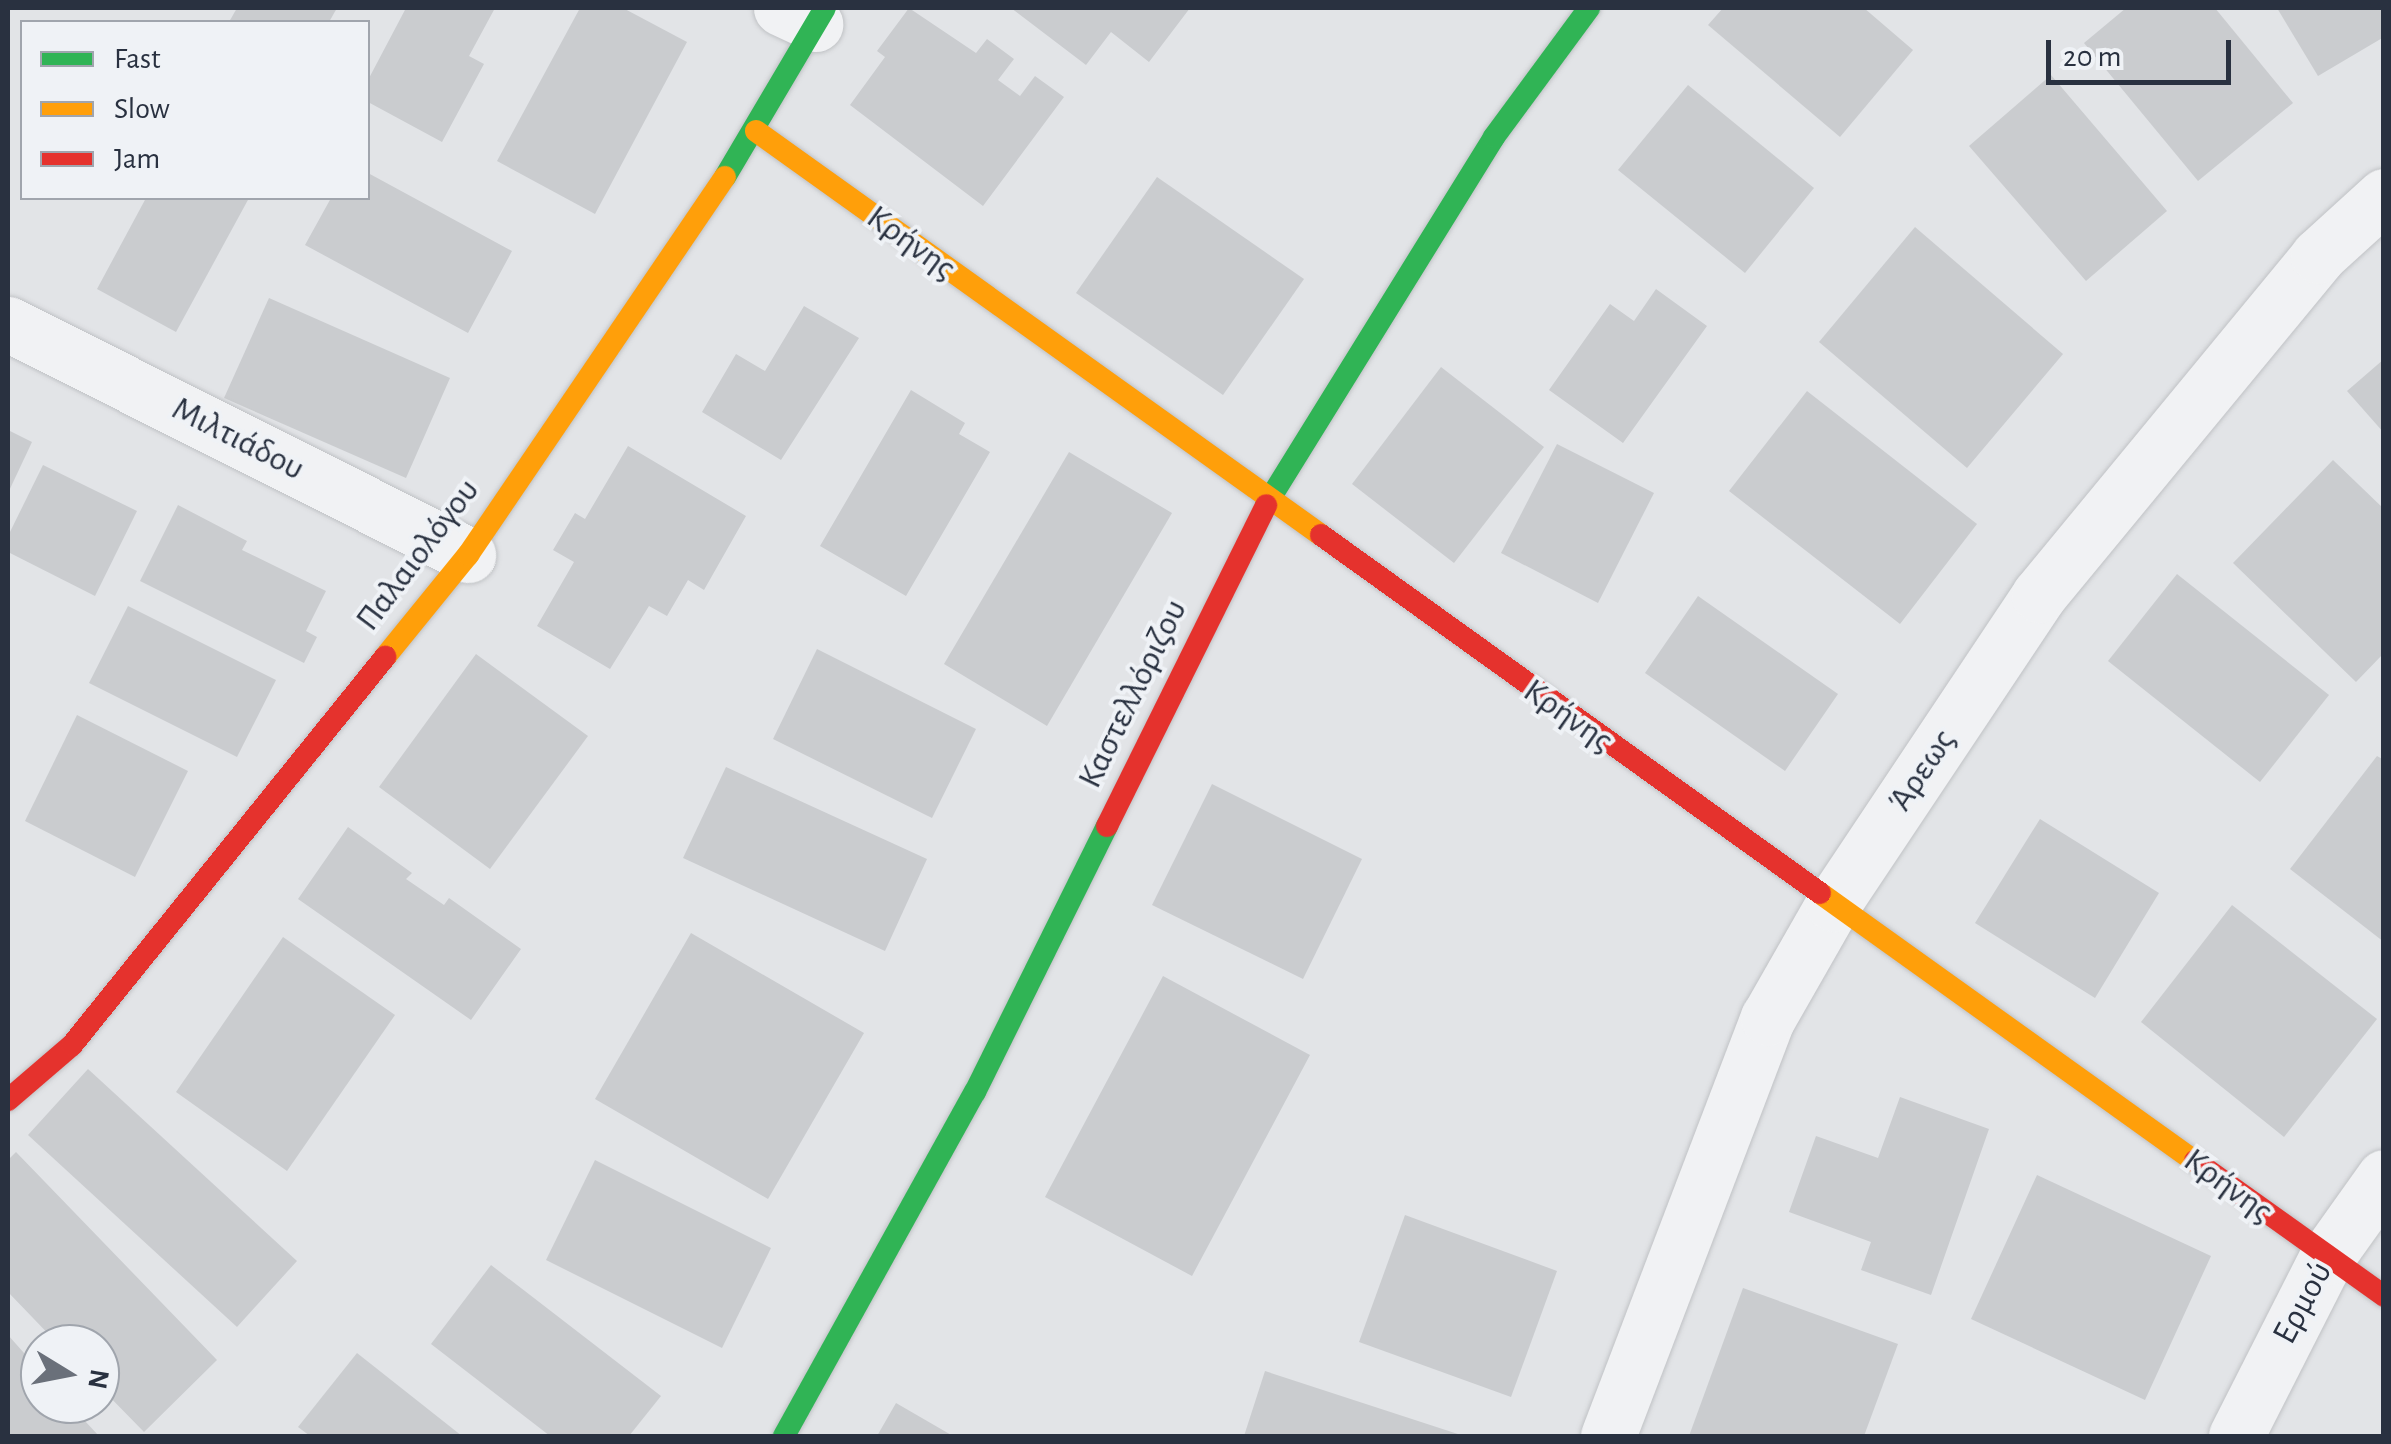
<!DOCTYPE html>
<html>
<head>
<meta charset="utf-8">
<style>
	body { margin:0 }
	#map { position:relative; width:2391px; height:1444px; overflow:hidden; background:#e2e4e7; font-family:"Alegreya Sans",sans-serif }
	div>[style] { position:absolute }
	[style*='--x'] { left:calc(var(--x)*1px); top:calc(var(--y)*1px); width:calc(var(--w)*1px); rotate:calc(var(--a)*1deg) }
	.building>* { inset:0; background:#cacccf }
	.roads { filter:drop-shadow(0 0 2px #c0c2c5) drop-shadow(0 0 2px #c0c2c5) }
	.street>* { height:55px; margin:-27.5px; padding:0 27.5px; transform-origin:27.5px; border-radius:27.5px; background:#f1f2f4 }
	.fast>* { height:22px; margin:-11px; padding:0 11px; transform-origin:11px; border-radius:11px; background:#30b455 }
	.slow>* { height:22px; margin:-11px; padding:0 11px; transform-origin:11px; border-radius:11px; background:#ff9f0a }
	.jam>* { height:22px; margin:-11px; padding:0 11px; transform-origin:11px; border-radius:11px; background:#e5322d }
	span { translate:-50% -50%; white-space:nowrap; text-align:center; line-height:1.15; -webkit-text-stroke:8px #eff2f6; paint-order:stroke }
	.street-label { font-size:35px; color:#293140 }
	.frame { position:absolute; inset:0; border:10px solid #293140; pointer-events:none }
	.legend { position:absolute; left:20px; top:20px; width:350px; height:180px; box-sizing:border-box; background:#eff2f6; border:2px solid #a0a5ad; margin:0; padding:12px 18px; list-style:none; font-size:30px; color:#293140 }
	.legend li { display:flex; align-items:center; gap:20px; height:50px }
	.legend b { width:50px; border:2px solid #a0a5ad }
	.north { position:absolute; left:20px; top:1324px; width:100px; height:100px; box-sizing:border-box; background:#eff2f6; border:2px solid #a0a5ad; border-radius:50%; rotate:100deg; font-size:28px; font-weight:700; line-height:40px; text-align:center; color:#293140 }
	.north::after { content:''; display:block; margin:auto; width:35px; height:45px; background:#6a707a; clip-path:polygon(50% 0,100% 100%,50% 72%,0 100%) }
	.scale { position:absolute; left:2046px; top:40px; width:185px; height:45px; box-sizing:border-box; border:5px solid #293140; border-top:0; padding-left:12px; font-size:30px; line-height:35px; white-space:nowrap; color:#293140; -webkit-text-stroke:8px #eff2f6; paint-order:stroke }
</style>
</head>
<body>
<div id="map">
	<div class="building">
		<i style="clip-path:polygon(237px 8px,337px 8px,329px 22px,229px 22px)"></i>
		<i style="clip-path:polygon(406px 8px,495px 8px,469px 56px,484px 64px,442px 142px,368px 102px,368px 80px)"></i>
		<i style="clip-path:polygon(580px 8px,623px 8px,687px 42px,595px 214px,497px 161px)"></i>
		<i style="clip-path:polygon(909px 8px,976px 53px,987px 39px,1014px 59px,998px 80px,1020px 96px,1035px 76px,1064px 97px,983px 206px,850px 105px,885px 57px,877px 51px)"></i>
		<i style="clip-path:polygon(1011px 8px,1190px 8px,1149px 62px,1111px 32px,1086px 65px)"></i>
		<i style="clip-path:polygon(1723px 8px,1864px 8px,1913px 50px,1840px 137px,1708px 25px)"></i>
		<i style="clip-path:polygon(2126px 8px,2215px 8px,2293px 103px,2198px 181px,2084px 43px)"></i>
		<i style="clip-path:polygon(2277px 8px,2384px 8px,2384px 37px,2318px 76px)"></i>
		<i style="clip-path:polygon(2051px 75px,2167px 211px,2086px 281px,1969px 146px)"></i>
		<i style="clip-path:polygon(1688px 85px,1814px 188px,1745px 273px,1618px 170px)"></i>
		<i style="clip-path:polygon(368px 173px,512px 251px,468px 333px,305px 245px,331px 198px,368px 198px)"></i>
		<i style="clip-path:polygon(1157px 177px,1304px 279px,1223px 395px,1076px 293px)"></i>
		<i style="clip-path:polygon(146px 198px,249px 198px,176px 332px,97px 289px)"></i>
		<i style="clip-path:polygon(1915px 227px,2063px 354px,1967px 468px,1819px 342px)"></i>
		<i style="clip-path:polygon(1656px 289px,1707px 326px,1623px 443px,1549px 390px,1610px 304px,1634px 321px)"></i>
		<i style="clip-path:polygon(269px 298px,450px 378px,406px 478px,224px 398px)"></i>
		<i style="clip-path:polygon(804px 306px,859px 338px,781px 460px,702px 412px,736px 354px,765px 371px)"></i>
		<i style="clip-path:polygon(2384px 359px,2384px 433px,2347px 391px)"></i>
		<i style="clip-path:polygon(1441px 367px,1544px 447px,1454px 563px,1352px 484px)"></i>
		<i style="clip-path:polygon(911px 390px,965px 423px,959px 434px,990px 452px,906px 596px,820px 546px)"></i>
		<i style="clip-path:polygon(1807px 391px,1977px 524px,1900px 624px,1729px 491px)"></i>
		<i style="clip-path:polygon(8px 430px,32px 442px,8px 493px)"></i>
		<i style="clip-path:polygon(1557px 444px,1654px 493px,1598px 603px,1501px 553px)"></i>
		<i style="clip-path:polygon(628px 446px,746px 516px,704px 590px,688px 580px,667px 616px,649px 606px,610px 669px,537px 626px,574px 562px,553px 550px,575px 513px,585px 519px)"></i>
		<i style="clip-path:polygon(1069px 452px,1172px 513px,1047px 726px,944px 664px)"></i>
		<i style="clip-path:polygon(2333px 460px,2384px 509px,2384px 653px,2356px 682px,2233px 563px)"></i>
		<i style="clip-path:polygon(43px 465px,137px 511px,95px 596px,8px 552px,8px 536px)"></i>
		<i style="clip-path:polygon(178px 505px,247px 541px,242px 550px,326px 591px,306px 631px,317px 637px,304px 663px,140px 581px)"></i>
		<i style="clip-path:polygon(2177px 574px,2329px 695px,2260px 782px,2108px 661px)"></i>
		<i style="clip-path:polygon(1698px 596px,1838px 694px,1785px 771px,1645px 673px)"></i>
		<i style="clip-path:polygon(128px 606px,276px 680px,237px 757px,89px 683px)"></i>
		<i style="clip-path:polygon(817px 649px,976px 729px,932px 818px,773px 739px)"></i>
		<i style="clip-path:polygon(476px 654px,588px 736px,490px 869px,379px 787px)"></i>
		<i style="clip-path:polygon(77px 715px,188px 771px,135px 877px,25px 821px)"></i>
		<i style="clip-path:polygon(2377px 756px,2384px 760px,2384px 942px,2290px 869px)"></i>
		<i style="clip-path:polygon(726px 767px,927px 859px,885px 951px,683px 858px)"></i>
		<i style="clip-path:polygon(1212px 784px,1362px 859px,1303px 979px,1152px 905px)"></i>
		<i style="clip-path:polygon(2040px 819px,2159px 893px,2095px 998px,1975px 923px)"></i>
		<i style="clip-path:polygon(348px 827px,412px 873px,406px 879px,444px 905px,449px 898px,521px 949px,471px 1020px,298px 899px)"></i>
		<i style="clip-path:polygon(2232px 905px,2377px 1019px,2284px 1137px,2141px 1022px)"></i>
		<i style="clip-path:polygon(691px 933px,864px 1033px,768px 1199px,595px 1099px)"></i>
		<i style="clip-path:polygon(283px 937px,395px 1015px,287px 1171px,176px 1092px)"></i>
		<i style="clip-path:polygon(1163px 976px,1310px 1055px,1192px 1276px,1045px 1197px)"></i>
		<i style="clip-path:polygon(88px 1069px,297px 1261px,237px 1327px,28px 1135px)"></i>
		<i style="clip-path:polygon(1900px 1097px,1989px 1129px,1931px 1295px,1861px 1270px,1871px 1242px,1789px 1212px,1816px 1136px,1878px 1158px)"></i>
		<i style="clip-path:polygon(16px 1152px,217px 1360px,144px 1432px,100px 1387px,100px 1344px,58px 1344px,8px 1292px,8px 1160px)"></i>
		<i style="clip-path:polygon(595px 1160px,771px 1248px,722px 1348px,546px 1260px)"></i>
		<i style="clip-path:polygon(2037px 1175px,2211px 1256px,2145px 1400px,1971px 1319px)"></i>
		<i style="clip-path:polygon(1405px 1215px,1557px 1271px,1511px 1397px,1359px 1342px)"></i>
		<i style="clip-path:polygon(491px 1265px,661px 1396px,629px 1436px,550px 1436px,431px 1344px)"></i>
		<i style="clip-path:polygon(1743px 1288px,1898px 1344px,1864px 1436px,1689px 1436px)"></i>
		<i style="clip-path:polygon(8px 1335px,40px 1371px,40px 1404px,69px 1404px,99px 1436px,8px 1436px)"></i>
		<i style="clip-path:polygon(357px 1353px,462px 1436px,310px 1436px,298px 1427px)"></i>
		<i style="clip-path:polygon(1265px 1371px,1464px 1436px,1244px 1436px)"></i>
		<i style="clip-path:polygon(896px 1403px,953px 1436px,877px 1436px)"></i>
	</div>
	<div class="roads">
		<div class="street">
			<i style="--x:781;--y:8;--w:38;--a:25"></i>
			<i style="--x:8;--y:324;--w:515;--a:26.66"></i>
			<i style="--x:1608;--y:1436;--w:448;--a:-69.1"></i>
			<i style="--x:1768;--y:1018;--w:131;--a:-60.3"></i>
			<i style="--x:1833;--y:904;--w:371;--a:-56.3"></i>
			<i style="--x:2039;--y:595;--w:439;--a:-50.5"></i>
			<i style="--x:2318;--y:256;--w:89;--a:-42.3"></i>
			<i style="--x:2236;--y:1436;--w:201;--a:-63.1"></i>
			<i style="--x:2327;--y:1257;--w:98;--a:-54.5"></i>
		</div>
		<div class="fast">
			<i style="--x:725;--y:177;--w:196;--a:-59.4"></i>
			<i style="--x:1266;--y:505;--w:433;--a:-58.2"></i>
			<i style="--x:1494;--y:137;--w:160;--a:-53.6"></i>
			<i style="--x:784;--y:1436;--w:393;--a:-61"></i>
			<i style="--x:975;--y:1092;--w:297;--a:-63.6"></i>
		</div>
		<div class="slow">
			<i style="--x:756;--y:131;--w:695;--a:35.57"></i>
			<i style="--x:385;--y:657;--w:132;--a:-50.9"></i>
			<i style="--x:468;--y:555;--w:457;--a:-55.8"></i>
			<i style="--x:1820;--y:893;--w:461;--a:35.6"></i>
		</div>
		<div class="jam">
			<i style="--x:1321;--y:535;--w:614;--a:35.66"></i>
			<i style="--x:1107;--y:826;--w:358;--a:-63.6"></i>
			<i style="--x:8;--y:1100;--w:84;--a:-40.7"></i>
			<i style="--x:72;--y:1045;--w:499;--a:-51.1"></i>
			<i style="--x:2195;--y:1161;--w:232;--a:35.5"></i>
		</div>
	</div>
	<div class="street-label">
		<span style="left:911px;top:243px;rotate:36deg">Κρήνης</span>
		<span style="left:238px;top:439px;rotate:27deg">Μιλτιάδου</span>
		<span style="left:418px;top:555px;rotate:-53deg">Παλαιολόγου</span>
		<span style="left:1133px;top:694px;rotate:-64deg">Καστελλόριζου</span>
		<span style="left:1568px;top:716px;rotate:35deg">Κρήνης</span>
		<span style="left:1922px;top:771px;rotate:-56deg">Άρεως</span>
		<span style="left:2228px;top:1186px;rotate:36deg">Κρήνης</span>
		<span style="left:2303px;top:1303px;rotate:-62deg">Ερμού</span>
	</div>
	<div class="frame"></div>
	<ul class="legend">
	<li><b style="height:12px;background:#30b455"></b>Fast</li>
	<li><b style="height:12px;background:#ff9f0a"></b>Slow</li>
	<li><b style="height:12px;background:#e5322d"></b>Jam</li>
	</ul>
	<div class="north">N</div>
	<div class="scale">20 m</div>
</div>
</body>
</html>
